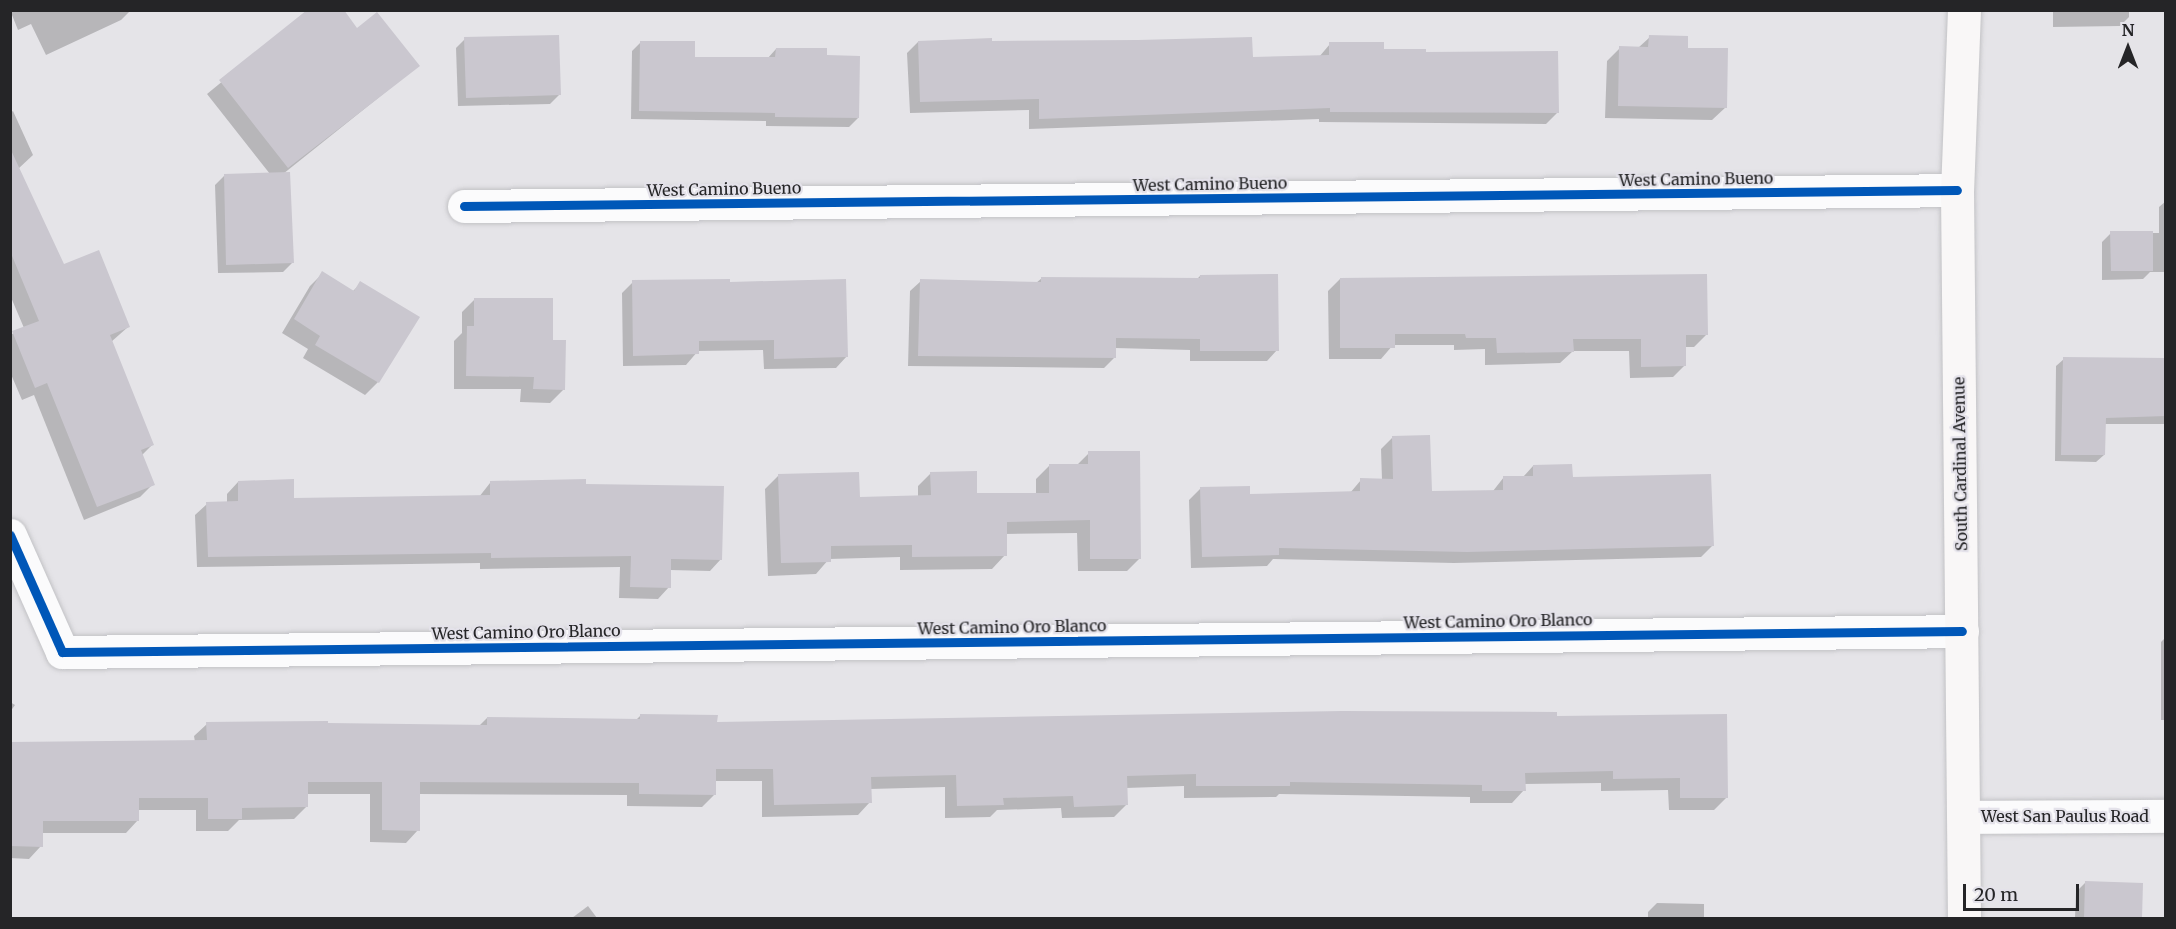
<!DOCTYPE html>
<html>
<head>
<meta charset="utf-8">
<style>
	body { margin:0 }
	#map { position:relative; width:2176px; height:929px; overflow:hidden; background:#e5e4e8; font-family:Merriweather,serif }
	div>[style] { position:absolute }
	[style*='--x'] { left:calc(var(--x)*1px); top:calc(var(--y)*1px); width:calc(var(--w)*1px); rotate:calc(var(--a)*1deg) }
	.shadow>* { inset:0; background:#0003 }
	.building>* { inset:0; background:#cac7cf }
	.roads { filter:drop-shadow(0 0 2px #c2c2c5) drop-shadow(0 0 2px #c2c2c5) }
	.street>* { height:33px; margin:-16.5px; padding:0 16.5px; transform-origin:16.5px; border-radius:16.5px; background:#fbfbfc }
	.secondary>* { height:33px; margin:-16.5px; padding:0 16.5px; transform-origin:16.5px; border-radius:16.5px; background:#f9f7f7 }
	.cycleway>* { height:9px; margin:-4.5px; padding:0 4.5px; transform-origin:4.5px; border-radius:4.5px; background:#0057b8 }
	span { translate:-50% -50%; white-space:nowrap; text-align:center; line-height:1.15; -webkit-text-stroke:4.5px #e4e2ea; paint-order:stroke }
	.street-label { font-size:16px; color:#252527 }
	.frame { position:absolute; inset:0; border:12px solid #252527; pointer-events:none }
	.north { position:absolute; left:2098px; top:18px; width:60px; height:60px; -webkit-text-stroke:4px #e4e2ea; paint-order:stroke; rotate:0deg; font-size:16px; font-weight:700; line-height:24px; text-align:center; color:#252527 }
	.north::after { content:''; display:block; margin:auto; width:21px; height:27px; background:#252527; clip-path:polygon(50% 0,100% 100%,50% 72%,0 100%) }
	.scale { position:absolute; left:1963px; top:884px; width:116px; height:27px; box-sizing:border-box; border:3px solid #252527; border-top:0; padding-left:8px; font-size:18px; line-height:21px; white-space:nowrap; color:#252527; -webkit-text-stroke:4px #e4e2ea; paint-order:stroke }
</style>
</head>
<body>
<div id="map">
	<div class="shadow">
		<i style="clip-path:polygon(10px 10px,131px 10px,121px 20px,46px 55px,31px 24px,18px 30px)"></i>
		<i style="clip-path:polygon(309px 10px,357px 30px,418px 66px,283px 174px,292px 263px,283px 272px,218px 273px,215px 185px,224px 176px,270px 174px,207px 94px)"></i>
		<i style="clip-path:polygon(2053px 10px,2129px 10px,2129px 17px,2120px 26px,2053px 27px)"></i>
		<i style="clip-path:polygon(1650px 37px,1686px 49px,1726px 107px,1712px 120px,1605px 118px,1607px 61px,1620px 48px,1638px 48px)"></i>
		<i style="clip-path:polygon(465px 39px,559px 95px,550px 104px,458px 106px,456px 48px)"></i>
		<i style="clip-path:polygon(641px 42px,693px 59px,767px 59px,776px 49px,825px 57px,858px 118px,849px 127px,766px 126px,766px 121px,631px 119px,632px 51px)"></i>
		<i style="clip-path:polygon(918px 42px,990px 43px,1251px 59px,1319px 57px,1330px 44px,1424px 53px,1557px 113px,1546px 124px,1319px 122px,1319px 119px,1029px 129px,1029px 110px,910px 113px,907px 53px)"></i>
		<i style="clip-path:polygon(13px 111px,33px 155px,18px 169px,64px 266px,128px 327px,111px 342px,152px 445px,142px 455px,153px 484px,140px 497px,84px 520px,34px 395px,22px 400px,10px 372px,10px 335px,24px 328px,10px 295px,10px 113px)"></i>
		<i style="clip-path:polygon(2166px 201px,2166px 272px,2150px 272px,2143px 279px,2102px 280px,2102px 242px,2111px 233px,2159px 233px,2159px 207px)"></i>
		<i style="clip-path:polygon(323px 273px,352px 292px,361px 283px,378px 382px,365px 395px,303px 358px,308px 349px,282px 333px,310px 286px)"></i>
		<i style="clip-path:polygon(1200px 276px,1277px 350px,1267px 361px,1190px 361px,1190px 350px,1115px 348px,1114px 358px,1104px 368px,908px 366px,910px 291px,921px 281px,1036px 283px,1042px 278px,1197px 279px)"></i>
		<i style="clip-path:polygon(1340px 279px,1706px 335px,1694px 347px,1685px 347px,1685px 365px,1673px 377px,1630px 378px,1629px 351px,1573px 351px,1560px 363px,1485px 365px,1485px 349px,1454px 350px,1454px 345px,1393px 345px,1381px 359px,1329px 359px,1328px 291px)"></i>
		<i style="clip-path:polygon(633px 282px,729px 284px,847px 356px,836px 368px,764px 369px,763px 350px,698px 351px,686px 365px,623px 366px,622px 293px)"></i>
		<i style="clip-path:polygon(475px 299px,551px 342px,564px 389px,550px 403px,520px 402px,521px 389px,454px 389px,454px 341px,462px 333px,462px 312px)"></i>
		<i style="clip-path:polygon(2064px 359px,2166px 360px,2166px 424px,2104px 424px,2104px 455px,2096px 462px,2055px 461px,2056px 366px)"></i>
		<i style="clip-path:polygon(1392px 438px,1430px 492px,1493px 491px,1504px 477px,1523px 477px,1533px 466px,1571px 479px,1712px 546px,1701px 557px,1454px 563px,1273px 559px,1267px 566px,1191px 568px,1189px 500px,1200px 489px,1249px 496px,1350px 493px,1361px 480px,1382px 480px,1381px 449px)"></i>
		<i style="clip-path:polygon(1089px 453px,1140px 558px,1127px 571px,1078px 571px,1077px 533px,1005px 534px,1005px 555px,992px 569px,900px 570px,900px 557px,829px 559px,816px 574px,768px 576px,765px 489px,778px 476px,858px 499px,918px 497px,918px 486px,931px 473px,975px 494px,1036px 494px,1036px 479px,1049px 466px,1076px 466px)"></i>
		<i style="clip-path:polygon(238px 482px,293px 500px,479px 497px,490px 483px,584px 485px,721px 559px,710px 571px,670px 570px,669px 587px,658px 599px,619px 598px,620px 567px,480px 569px,480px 563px,197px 567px,195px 515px,207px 504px,227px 503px,227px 494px)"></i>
		<i style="clip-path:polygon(2166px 637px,2166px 720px,2161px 720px,2161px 642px)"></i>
		<i style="clip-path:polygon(10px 702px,15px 705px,10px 712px)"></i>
		<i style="clip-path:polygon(641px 715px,716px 723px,1556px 718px,1727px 797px,1714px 810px,1669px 810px,1668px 790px,1601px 791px,1601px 783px,1524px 784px,1524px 790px,1512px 803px,1470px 803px,1470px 797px,1279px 794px,1276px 797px,1184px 798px,1184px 786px,1126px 788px,1126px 805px,1114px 817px,1062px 818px,1061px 808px,997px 810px,990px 817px,945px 818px,945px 787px,870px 789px,870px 802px,858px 815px,762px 817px,762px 781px,715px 781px,714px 795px,702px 807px,627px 806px,627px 795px,418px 794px,418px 830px,406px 843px,370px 842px,370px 794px,307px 794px,307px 806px,294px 819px,239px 820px,228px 831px,196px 831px,196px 810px,138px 810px,138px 820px,126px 833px,42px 833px,41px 846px,29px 859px,10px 858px,10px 744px,195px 742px,194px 736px,207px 724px,479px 726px,487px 718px,636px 720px)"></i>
		<i style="clip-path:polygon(2085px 883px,2141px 885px,2140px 918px,2075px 918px,2076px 892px)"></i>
		<i style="clip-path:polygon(1657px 903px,1704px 904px,1704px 918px,1648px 918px,1648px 912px)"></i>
		<i style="clip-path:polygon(588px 906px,597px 918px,572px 918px)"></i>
	</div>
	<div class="building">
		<i style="clip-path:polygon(307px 10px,344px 10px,357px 28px,377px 12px,420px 66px,288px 168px,219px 80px)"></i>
		<i style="clip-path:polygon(559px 35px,561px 95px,466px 98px,464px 37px)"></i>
		<i style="clip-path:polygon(1649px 35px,1688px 36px,1688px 48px,1728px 48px,1727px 108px,1618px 106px,1619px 46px,1648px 47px)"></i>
		<i style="clip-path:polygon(1252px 37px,1253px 57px,1329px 55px,1329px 42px,1384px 42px,1384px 49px,1426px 49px,1426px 52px,1558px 51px,1559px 113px,1330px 112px,1330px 108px,1039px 119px,1039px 99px,920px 102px,918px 41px,992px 38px,992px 41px,1138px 40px)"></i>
		<i style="clip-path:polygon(640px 41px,695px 41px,695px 57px,775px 57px,776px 48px,827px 48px,827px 55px,860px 56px,859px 118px,775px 117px,775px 113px,639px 111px)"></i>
		<i style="clip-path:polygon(10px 148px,64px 264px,99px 250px,130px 327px,110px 335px,154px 445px,141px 450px,155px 485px,97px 507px,47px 383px,35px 388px,12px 331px,39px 321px,10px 251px)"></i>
		<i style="clip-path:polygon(290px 172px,294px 263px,226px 265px,224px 174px)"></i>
		<i style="clip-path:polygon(2110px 231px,2153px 231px,2153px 271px,2111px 271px)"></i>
		<i style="clip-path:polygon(322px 271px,354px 291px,360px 281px,420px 317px,379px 383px,315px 345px,320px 336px,294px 319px)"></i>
		<i style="clip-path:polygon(1278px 274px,1279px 351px,1200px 351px,1200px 339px,1116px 338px,1116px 358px,918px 356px,920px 279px,1041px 282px,1041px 277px,1200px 278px,1200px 275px)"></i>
		<i style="clip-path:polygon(1707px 274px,1708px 335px,1686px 335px,1686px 366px,1641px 367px,1641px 339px,1573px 339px,1574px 352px,1497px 353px,1496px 338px,1466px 338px,1465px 334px,1395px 334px,1395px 348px,1340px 348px,1340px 278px)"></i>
		<i style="clip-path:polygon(730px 279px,730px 282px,846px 279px,848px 357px,774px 359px,774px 340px,699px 341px,699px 354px,633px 356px,632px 280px)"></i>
		<i style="clip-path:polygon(474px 298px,553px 298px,553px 340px,566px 340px,565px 390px,533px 389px,534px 377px,466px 376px,467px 326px,474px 326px)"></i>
		<i style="clip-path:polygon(2063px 357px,2166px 358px,2166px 416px,2106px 418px,2105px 455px,2061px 455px)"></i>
		<i style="clip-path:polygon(1430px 435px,1432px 491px,1503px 490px,1503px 476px,1533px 476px,1533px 465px,1572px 464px,1573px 477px,1711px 474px,1714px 546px,1467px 552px,1279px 548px,1279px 555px,1202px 557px,1200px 487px,1250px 486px,1250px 494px,1360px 491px,1360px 478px,1393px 479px,1392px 436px)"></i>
		<i style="clip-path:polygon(1088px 451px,1140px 451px,1141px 559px,1090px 559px,1090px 520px,1007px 522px,1007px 556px,912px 557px,912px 545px,831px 546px,831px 562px,781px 563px,778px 474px,859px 472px,860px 497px,931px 495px,930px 472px,977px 471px,977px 493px,1049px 493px,1049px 464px,1088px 464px)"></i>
		<i style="clip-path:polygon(294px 479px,294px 498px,490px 495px,490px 481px,586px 479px,586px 484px,724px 486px,722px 560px,671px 559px,671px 588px,630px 587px,631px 556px,491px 558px,491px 553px,208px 557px,206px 502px,238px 501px,238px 481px)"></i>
		<i style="clip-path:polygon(1342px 711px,1557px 712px,1557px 716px,1727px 714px,1728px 798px,1680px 798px,1680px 778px,1613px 779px,1613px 771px,1525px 773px,1526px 791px,1482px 791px,1482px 785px,1290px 782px,1290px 786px,1196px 786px,1196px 774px,1127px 776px,1128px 805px,1074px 807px,1073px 796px,1003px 798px,1004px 805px,957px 806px,956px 775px,871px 777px,872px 803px,774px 805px,773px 769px,716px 769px,716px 795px,639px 794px,639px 783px,420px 782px,420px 831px,382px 830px,382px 782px,308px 782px,308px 807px,242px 808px,242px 819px,208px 819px,208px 798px,139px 798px,139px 821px,43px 821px,43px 847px,10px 846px,10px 742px,207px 740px,206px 722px,328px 721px,328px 723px,487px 725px,487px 717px,640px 719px,640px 714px,718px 715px,717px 722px)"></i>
		<i style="clip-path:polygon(2085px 881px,2143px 883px,2142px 918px,2084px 918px)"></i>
	</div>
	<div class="roads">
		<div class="street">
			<i style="--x:464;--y:206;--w:1493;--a:-0.61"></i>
			<i style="--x:10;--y:535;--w:128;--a:66"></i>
			<i style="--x:62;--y:652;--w:1900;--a:-0.63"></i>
			<i style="--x:1964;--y:817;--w:202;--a:-0.3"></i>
		</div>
		<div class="secondary">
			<i style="--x:1964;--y:10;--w:180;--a:92.2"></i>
			<i style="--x:1957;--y:190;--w:728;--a:89.45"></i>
		</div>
	</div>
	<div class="cycleway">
		<i style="--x:464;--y:206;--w:1493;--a:-0.61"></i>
		<i style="--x:10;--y:535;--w:128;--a:66"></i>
		<i style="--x:62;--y:652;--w:1900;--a:-0.63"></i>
	</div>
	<div class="street-label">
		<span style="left:1696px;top:179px;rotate:-1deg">West Camino Bueno</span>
		<span style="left:1210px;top:184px;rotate:-1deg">West Camino Bueno</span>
		<span style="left:724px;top:189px;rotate:-1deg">West Camino Bueno</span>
		<span style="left:1960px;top:464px;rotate:-91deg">South Cardinal Avenue</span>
		<span style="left:1498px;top:621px;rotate:-1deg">West Camino Oro Blanco</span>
		<span style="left:1012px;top:627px;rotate:-1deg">West Camino Oro Blanco</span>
		<span style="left:526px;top:632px;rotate:-1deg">West Camino Oro Blanco</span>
		<span style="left:2065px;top:816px">West San Paulus Road</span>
	</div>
	<div class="frame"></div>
	<div class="north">N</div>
	<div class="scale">20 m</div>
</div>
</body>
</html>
